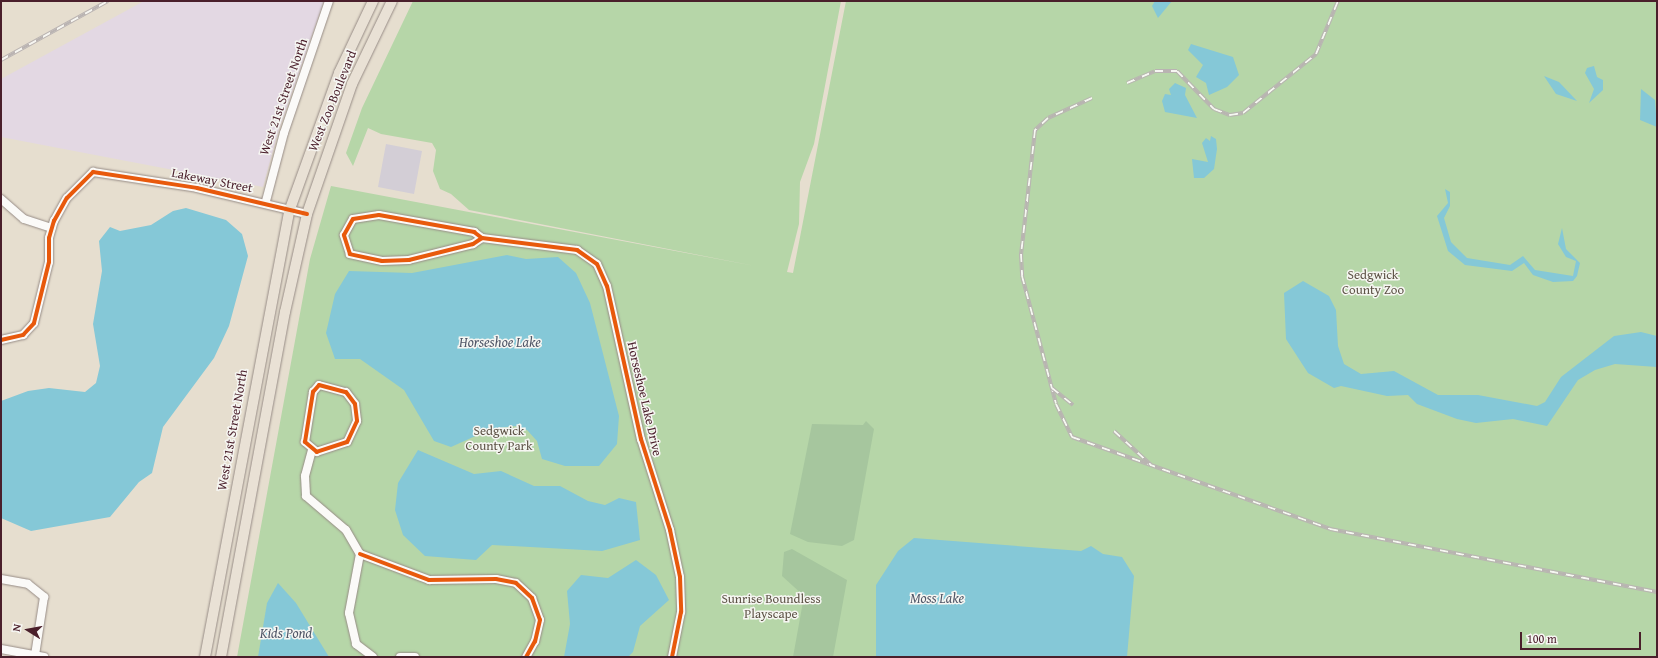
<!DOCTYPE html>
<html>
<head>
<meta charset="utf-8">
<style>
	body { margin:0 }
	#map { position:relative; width:1658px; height:658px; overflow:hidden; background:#e6decf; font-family:"Gentium Book Plus",serif }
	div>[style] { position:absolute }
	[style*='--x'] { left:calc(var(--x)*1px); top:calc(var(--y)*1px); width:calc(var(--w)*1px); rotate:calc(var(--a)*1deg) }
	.built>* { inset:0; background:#e3d8e3 }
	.industrial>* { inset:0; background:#d3ced6 }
	.green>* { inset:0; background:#b6d6a8 }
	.forest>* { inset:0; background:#a6c69e }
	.water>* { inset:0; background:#85c8d7 }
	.roads { filter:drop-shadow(0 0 1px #978c86) drop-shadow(0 0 1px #978c86) }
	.minor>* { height:8px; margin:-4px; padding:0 4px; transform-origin:4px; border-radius:4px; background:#fbfaf8 }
	.major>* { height:10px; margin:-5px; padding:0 5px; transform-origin:5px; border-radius:5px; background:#e9e1d5 }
	.rail>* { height:4px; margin-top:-2px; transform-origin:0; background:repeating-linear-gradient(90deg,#f6f6f2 0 8px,#b9b3b2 0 16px); box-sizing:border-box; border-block:1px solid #b9b3b2 }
	.cycleway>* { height:4px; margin:-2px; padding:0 2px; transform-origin:2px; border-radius:2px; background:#e8590c }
	span { translate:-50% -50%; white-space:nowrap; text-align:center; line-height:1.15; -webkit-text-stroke:3px #f6f6f2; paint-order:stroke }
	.street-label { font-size:13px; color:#4a1f2b }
	.park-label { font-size:13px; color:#5e5447 }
	.water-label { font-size:14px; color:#505768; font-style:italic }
	.frame { position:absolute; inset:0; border:2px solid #4a1f2b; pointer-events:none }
	.north { position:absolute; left:8px; top:610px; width:40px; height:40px; -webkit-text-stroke:3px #f6f6f2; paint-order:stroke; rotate:281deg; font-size:11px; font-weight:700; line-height:16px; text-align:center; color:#4a1f2b }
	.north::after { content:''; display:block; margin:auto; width:14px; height:18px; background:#4a1f2b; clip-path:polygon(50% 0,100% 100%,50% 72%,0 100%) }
	.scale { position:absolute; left:1520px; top:632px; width:121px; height:18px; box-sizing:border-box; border:2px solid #4a1f2b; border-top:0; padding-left:5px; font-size:12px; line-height:14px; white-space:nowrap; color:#4a1f2b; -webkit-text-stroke:3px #f6f6f2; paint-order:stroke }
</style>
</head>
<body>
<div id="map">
	<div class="built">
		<i style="clip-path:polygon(144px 1px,324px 1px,278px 132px,263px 187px,1px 137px,1px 79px)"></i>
	</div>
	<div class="industrial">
		<i style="clip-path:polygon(386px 144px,422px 151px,414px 194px,378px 187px)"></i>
	</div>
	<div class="green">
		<i style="clip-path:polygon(413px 1px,841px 1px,814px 144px,800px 182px,799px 224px,787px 272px,793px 273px,846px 1px,1657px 1px,1657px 657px,237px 657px,310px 259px,331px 186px,755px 266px,469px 210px,451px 194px,440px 189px,433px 171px,436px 150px,432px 143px,381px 134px,368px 128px,353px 166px,346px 153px,362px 108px)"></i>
	</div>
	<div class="forest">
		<i style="clip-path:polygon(866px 421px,874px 429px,854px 540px,842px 546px,808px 542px,790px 534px,812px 424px,863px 425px)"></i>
		<i style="clip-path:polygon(792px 549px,847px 580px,833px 657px,793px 657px,804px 596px,782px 576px,784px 552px)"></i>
	</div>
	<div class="water">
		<i style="clip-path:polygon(1155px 1px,1172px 1px,1158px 18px,1152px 6px)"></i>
		<i style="clip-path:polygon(1191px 44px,1233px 57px,1239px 75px,1227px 87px,1209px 95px,1206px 83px,1196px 77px,1203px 65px,1188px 50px)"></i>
		<i style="clip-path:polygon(1594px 66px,1597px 77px,1603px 80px,1603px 90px,1589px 103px,1594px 89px,1585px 73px,1587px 68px)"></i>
		<i style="clip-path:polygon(1544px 76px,1559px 82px,1577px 101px,1556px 94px)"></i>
		<i style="clip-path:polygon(1175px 83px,1186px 88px,1185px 95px,1197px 118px,1165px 112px,1162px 101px,1165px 94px,1171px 95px,1169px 89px)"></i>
		<i style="clip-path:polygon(1641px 89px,1655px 100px,1657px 127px,1640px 120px)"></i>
		<i style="clip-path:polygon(1211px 136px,1216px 139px,1217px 149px,1214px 169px,1204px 178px,1194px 178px,1192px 159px,1208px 162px,1202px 143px,1206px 138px,1210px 141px)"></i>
		<i style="clip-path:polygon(1445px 189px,1450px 192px,1450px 206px,1444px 218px,1451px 242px,1467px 258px,1510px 265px,1523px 256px,1535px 270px,1573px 276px,1576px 261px,1566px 257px,1558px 244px,1562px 228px,1566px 249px,1580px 263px,1577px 276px,1573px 281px,1553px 282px,1533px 275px,1524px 263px,1512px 271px,1465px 265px,1448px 251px,1437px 216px,1448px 203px)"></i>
		<i style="clip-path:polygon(186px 208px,226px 220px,242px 234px,248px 256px,229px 326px,214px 358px,163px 427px,152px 473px,139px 482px,110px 517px,31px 531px,1px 518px,1px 401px,28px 391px,49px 388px,85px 392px,96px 383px,100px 366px,93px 324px,102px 271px,99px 241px,110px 227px,120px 231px,151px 225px,173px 211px)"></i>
		<i style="clip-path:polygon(507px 255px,526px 259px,558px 257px,576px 273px,590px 303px,619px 416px,617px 444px,599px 466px,565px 466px,542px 459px,537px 441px,527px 430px,515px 426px,491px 429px,451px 447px,434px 441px,404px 390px,360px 359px,335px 359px,326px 333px,335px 294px,349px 271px,412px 273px)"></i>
		<i style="clip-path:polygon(1303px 281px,1329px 296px,1336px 310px,1338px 346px,1344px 364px,1361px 374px,1394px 371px,1438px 395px,1478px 395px,1537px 406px,1545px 402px,1561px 377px,1614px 336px,1641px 332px,1657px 336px,1657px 367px,1615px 364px,1595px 370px,1578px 380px,1547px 426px,1513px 419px,1476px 423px,1457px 419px,1417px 404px,1408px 395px,1387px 396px,1341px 386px,1334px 388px,1308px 373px,1286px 339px,1284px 293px)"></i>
		<i style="clip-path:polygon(418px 450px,474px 474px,501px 471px,534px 486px,560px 486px,588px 501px,605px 505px,619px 498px,636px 502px,640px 540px,602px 551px,492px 545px,476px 560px,425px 556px,403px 535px,395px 510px,398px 483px)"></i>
		<i style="clip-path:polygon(914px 538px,1081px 551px,1091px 546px,1103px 554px,1122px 557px,1134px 576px,1127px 657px,876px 657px,876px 585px,898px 551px)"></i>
		<i style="clip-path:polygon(636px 560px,656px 575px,669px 600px,640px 626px,633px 652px,628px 657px,564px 657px,570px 624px,567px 591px,581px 575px,608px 578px)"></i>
		<i style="clip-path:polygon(278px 583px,296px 603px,329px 657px,258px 657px,267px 603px)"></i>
	</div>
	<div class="roads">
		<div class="minor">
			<i style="--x:1;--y:199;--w:30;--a:41"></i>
			<i style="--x:24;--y:219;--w:29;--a:18"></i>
			<i style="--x:266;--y:201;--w:70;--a:-75.2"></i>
			<i style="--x:284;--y:133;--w:139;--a:-71.2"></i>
			<i style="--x:482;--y:238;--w:11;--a:146"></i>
			<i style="--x:473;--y:244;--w:66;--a:166"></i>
			<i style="--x:409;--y:260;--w:27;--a:178"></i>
			<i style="--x:382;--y:261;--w:33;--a:-168"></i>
			<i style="--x:350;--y:254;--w:20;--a:-108"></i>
			<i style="--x:344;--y:235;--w:18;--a:-61"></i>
			<i style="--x:353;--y:219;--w:26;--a:-9"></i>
			<i style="--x:379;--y:215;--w:97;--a:10.1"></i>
			<i style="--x:474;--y:232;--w:10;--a:37"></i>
			<i style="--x:482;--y:238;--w:96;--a:7.2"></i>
			<i style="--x:577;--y:250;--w:24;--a:35"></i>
			<i style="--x:597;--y:264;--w:24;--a:66"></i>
			<i style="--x:607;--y:286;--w:157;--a:77.5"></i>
			<i style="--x:641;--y:439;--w:96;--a:72.3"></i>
			<i style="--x:670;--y:530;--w:48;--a:78"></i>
			<i style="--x:680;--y:577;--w:35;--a:88"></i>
			<i style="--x:681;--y:612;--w:46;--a:101.3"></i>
			<i style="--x:1;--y:340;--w:23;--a:-13"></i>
			<i style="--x:23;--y:335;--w:16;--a:-47"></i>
			<i style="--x:34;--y:323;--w:63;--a:-76.2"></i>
			<i style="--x:49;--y:262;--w:24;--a:-90"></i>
			<i style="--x:49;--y:238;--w:18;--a:-74"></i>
			<i style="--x:54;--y:221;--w:26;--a:-61"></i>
			<i style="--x:67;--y:198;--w:37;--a:-45"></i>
			<i style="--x:93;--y:172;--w:105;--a:8.7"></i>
			<i style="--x:197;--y:188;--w:113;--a:13.3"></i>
			<i style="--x:319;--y:385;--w:28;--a:15"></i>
			<i style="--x:346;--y:392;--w:15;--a:53"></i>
			<i style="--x:355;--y:404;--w:17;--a:83"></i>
			<i style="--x:357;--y:421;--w:23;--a:115"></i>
			<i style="--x:347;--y:442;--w:32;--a:162"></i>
			<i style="--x:317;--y:452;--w:16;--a:-140"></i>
			<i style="--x:305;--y:442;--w:51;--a:-80.9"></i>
			<i style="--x:313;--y:392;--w:9;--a:-49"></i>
			<i style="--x:312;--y:450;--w:27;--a:105"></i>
			<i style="--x:305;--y:476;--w:20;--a:87"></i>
			<i style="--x:306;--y:496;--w:52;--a:40.4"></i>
			<i style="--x:346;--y:530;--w:28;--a:60"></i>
			<i style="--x:360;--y:554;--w:60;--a:100.6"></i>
			<i style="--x:349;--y:613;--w:32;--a:77"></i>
			<i style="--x:356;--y:644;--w:21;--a:37"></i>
			<i style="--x:360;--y:554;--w:74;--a:20.6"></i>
			<i style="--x:429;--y:580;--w:67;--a:-0.9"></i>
			<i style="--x:496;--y:579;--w:20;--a:11"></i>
			<i style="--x:516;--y:583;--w:22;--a:43"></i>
			<i style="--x:532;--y:598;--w:23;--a:70"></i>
			<i style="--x:540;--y:620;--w:22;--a:103"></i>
			<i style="--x:535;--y:641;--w:18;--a:119"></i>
			<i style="--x:1;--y:579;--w:27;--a:10"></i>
			<i style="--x:28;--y:584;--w:21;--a:39"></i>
			<i style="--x:44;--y:597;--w:59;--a:98.8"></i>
			<i style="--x:1;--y:649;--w:44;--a:10.5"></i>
			<i style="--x:400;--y:657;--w:15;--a:0"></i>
		</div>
		<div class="major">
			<i style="--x:205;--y:657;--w:456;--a:-79.3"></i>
			<i style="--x:290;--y:209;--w:145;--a:-70.2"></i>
			<i style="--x:339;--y:73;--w:80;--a:-64.7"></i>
			<i style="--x:221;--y:657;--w:351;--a:-79.5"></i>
			<i style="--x:285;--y:312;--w:100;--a:-77.3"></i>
			<i style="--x:307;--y:214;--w:138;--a:-70.9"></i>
			<i style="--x:352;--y:84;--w:92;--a:-64.3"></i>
		</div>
	</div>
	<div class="rail">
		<i style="--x:1;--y:60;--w:122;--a:-28.9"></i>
		<i style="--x:1127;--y:83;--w:30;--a:-23"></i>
		<i style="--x:1155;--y:71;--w:22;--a:0"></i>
		<i style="--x:1177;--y:71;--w:53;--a:45.8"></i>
		<i style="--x:1214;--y:109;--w:17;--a:21"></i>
		<i style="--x:1230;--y:115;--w:13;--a:-9"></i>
		<i style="--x:1243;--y:113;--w:94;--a:-38.9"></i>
		<i style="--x:1316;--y:54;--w:57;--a:-67.5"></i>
		<i style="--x:1092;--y:98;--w:48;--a:155.6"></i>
		<i style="--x:1048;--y:118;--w:18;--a:137"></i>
		<i style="--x:1035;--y:130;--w:125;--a:96.4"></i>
		<i style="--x:1021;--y:254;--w:22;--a:87"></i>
		<i style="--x:1022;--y:276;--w:132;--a:75.1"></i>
		<i style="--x:1056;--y:404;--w:37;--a:64"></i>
		<i style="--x:1072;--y:437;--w:274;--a:19.6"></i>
		<i style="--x:1330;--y:529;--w:333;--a:10.9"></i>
		<i style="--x:1052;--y:388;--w:27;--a:39"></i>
		<i style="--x:1114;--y:431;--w:50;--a:42.6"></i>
	</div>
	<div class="cycleway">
		<i style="--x:482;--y:238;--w:11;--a:146"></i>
		<i style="--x:473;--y:244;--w:66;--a:166"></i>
		<i style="--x:409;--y:260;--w:27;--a:178"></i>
		<i style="--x:382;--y:261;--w:33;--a:-168"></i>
		<i style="--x:350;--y:254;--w:20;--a:-108"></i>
		<i style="--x:344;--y:235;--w:18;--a:-61"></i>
		<i style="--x:353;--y:219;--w:26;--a:-9"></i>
		<i style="--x:379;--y:215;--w:97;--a:10.1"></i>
		<i style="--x:474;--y:232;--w:10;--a:37"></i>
		<i style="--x:482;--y:238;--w:96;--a:7.2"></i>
		<i style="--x:577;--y:250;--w:24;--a:35"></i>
		<i style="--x:597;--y:264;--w:24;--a:66"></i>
		<i style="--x:607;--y:286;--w:157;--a:77.5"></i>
		<i style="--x:641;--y:439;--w:96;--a:72.3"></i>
		<i style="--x:670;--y:530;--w:48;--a:78"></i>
		<i style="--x:680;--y:577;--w:35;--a:88"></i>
		<i style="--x:681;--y:612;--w:46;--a:101.3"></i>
		<i style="--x:1;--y:340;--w:23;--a:-13"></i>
		<i style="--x:23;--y:335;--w:16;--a:-47"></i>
		<i style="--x:34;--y:323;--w:63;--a:-76.2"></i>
		<i style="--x:49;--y:262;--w:24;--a:-90"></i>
		<i style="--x:49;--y:238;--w:18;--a:-74"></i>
		<i style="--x:54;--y:221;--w:26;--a:-61"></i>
		<i style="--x:67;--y:198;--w:37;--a:-45"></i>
		<i style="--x:93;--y:172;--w:105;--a:8.7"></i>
		<i style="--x:197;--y:188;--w:113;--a:13.3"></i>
		<i style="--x:319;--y:385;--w:28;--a:15"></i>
		<i style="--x:346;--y:392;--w:15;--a:53"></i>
		<i style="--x:355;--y:404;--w:17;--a:83"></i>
		<i style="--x:357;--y:421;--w:23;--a:115"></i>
		<i style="--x:347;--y:442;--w:32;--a:162"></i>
		<i style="--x:317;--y:452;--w:16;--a:-140"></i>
		<i style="--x:305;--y:442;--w:51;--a:-80.9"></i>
		<i style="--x:313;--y:392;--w:9;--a:-49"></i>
		<i style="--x:360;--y:554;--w:74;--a:20.6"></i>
		<i style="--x:429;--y:580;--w:67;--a:-0.9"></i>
		<i style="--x:496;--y:579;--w:20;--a:11"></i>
		<i style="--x:516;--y:583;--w:22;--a:43"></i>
		<i style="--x:532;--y:598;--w:23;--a:70"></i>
		<i style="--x:540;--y:620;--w:22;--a:103"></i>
		<i style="--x:535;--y:641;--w:18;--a:119"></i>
	</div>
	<div class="street-label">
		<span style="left:284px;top:97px;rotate:-71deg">West 21st Street North</span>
		<span style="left:333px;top:101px;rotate:-68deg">West Zoo Boulevard</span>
		<span style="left:212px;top:181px;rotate:11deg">Lakeway Street</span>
		<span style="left:644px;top:399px;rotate:77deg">Horseshoe Lake Drive</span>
		<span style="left:233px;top:430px;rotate:-80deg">West 21st Street North</span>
	</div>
	<div class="park-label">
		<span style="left:1373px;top:283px">Sedgwick<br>County Zoo</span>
		<span style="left:499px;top:439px">Sedgwick<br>County Park</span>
		<span style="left:771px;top:607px">Sunrise Boundless<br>Playscape</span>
	</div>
	<div class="water-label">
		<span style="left:500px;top:342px">Horseshoe Lake</span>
		<span style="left:937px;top:598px">Moss Lake</span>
		<span style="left:286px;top:633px">Kids Pond</span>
	</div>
	<div class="frame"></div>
	<div class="north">N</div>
	<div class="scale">100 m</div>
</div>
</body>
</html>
